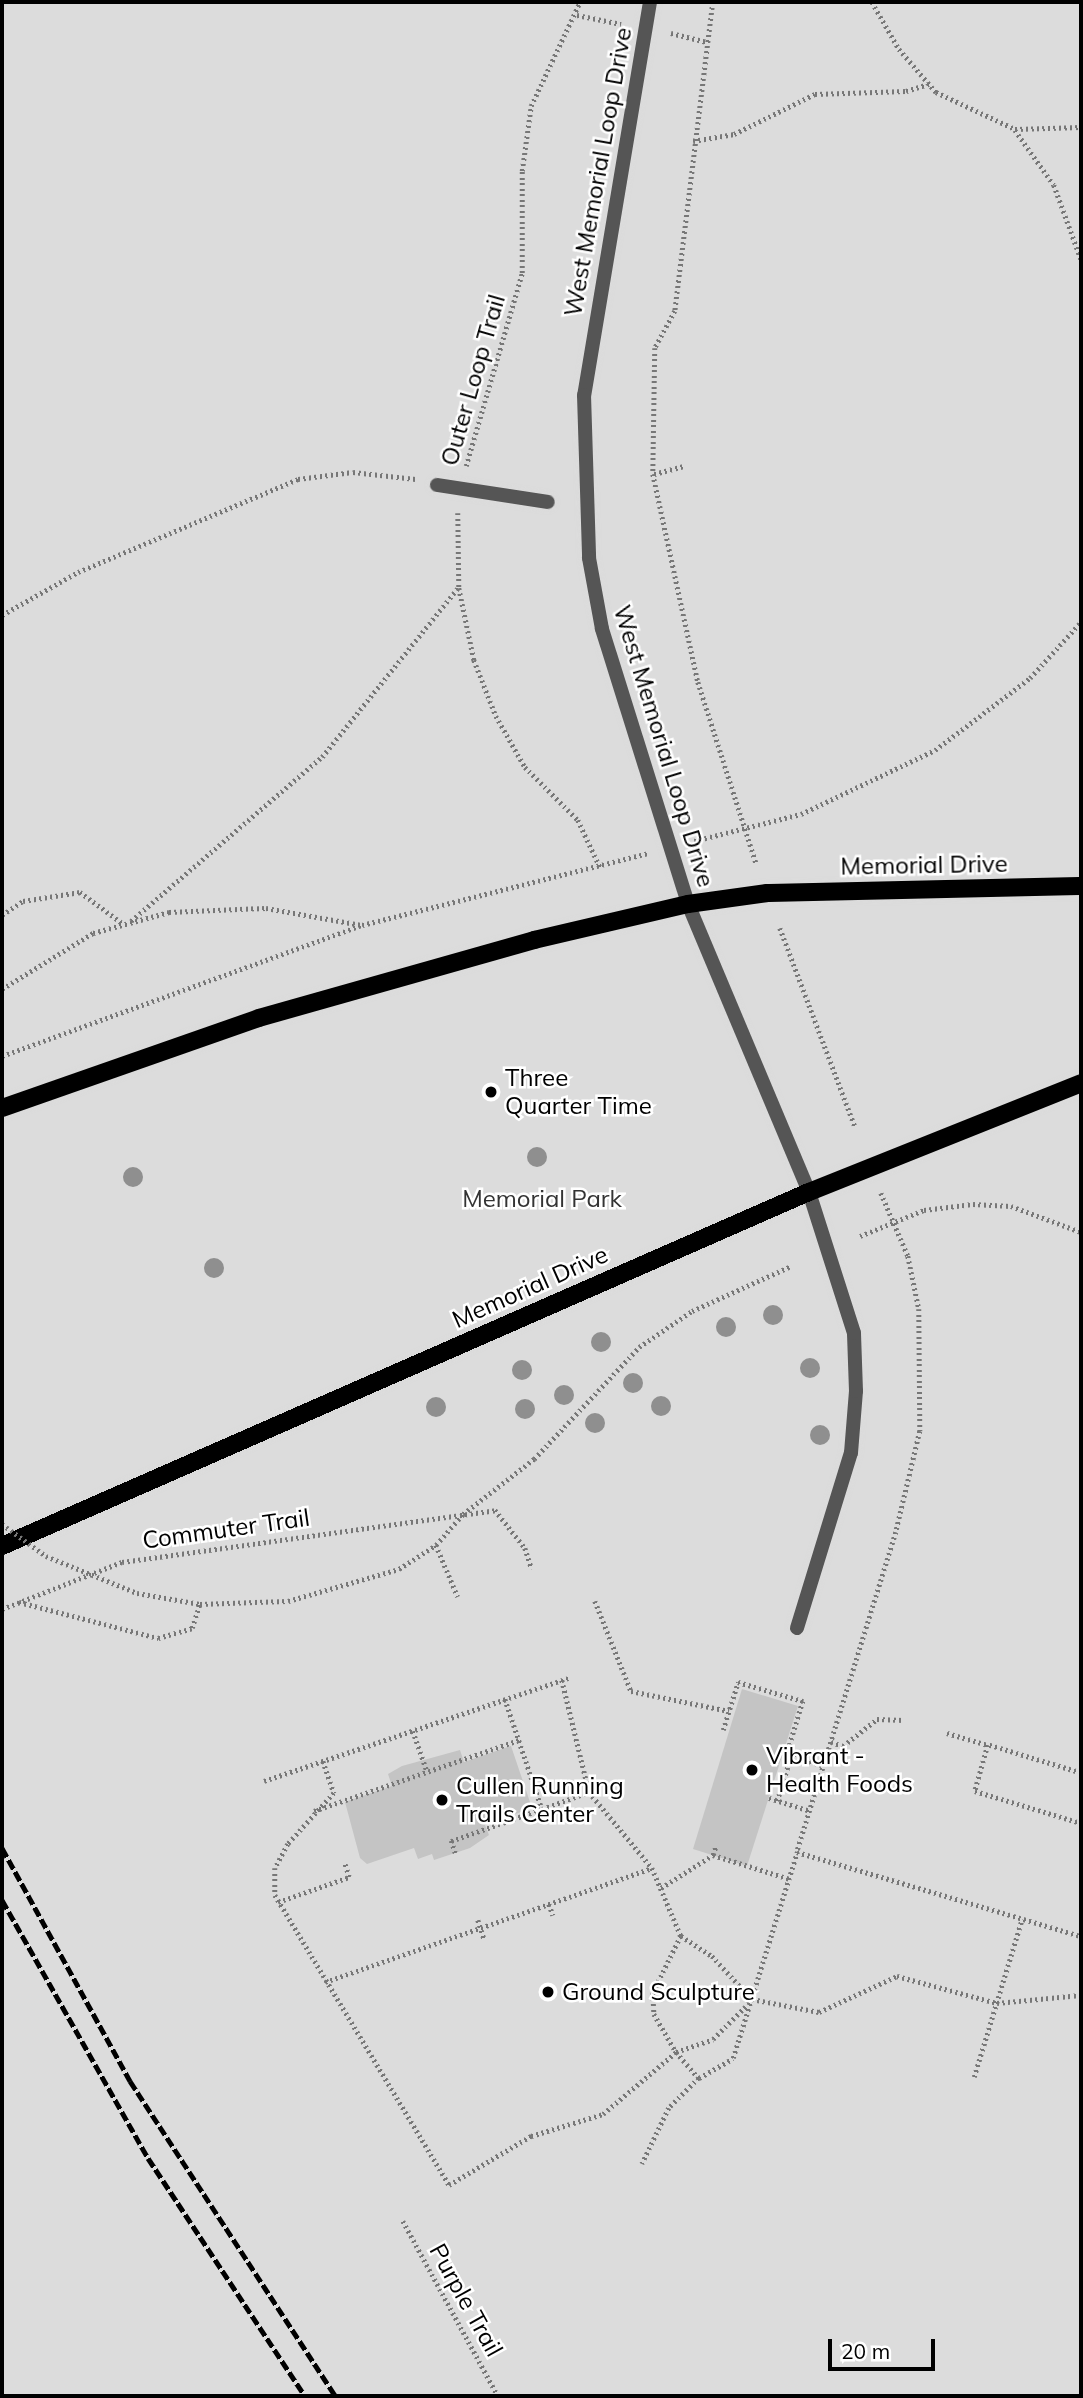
<!DOCTYPE html>
<html>
<head>
<meta charset="utf-8">
<style>
	body { margin:0 }
	#map { position:relative; width:1083px; height:2398px; overflow:hidden; background:#fff; font-family:Mulish,sans-serif }
	div>[style] { position:absolute }
	[style*='--x'] { left:calc(var(--x)*1px); top:calc(var(--y)*1px); width:calc(var(--w)*1px); rotate:calc(var(--a)*1deg) }
	.green>* { inset:0; background:#dcdcdc }
	.building>* { inset:0; background:#c4c4c4 }
	.path>* { height:4.5px; margin-top:-2.25px; transform-origin:0; background:repeating-linear-gradient(90deg,#777 0 2px,transparent 0 5.5px) }
	.roads { filter:drop-shadow(0 0 2px #dbdbdb) drop-shadow(0 0 2px #dbdbdb) }
	.service>* { height:14px; margin:-7px; padding:0 7px; transform-origin:7px; border-radius:7px; background:#555 }
	.minor>* { height:14px; margin:-7px; padding:0 7px; transform-origin:7px; border-radius:7px; background:#555 }
	.tertiary>* { height:14px; margin:-7px; padding:0 7px; transform-origin:7px; border-radius:7px; background:#555 }
	.primary>* { height:18px; margin:-9px; padding:0 9px; transform-origin:9px; border-radius:9px; background:#000 }
	.rail>* { height:5px; margin-top:-2.5px; transform-origin:0; background:repeating-linear-gradient(90deg,#000 0 10px,transparent 0 13.5px) }
	.path-bridge>* { height:4.5px; margin-top:-2.25px; transform-origin:0; background:repeating-linear-gradient(90deg,#777 0 2px,transparent 0 5.5px) }
	.trees>* { width:20px; height:20px; margin:-10px; border-radius:50%; background:#8f8f8f }
	.dots>* { width:19px; height:19px; translate:-50% -50%; box-sizing:border-box; border:4px solid #fff; border-radius:50% }
	span { translate:-50% -50%; white-space:nowrap; text-align:center; line-height:1.15; -webkit-text-stroke:5px #fff; paint-order:stroke }
	.street-label { font-size:24px; color:#000 }
	.poi-label { font-size:24px; color:#000 }
	.left { translate:0 -50%; text-align:left }
	.park-label { font-size:24px; color:#333 }
	.frame { position:absolute; inset:0; border:4px solid #000; pointer-events:none }
	.scale { position:absolute; left:828px; top:2339px; width:107px; height:32px; box-sizing:border-box; border:4px solid #000; border-top:0; padding-left:9px; font-size:21px; line-height:24px; white-space:nowrap; color:#000; -webkit-text-stroke:5px #fff; paint-order:stroke }
</style>
</head>
<body>
<div id="map">
	<div class="green">
		<i style="clip-path:polygon(2px 2px,1081px 2px,1081px 2396px,2px 2396px)"></i>
	</div>
	<div class="building">
		<i style="clip-path:polygon(742px 1689px,798px 1706px,747px 1866px,693px 1849px)"></i>
		<i style="clip-path:polygon(511px 1746px,532px 1808px,485px 1825px,489px 1835px,470px 1848px,434px 1860px,432px 1854px,418px 1859px,414px 1848px,367px 1864px,360px 1858px,345px 1802px,392px 1786px,388px 1774px,402px 1766px,460px 1750px,464px 1762px)"></i>
	</div>
	<div class="path">
		<i style="--x:713;--y:2;--w:311;--a:97"></i>
		<i style="--x:675;--y:311;--w:42;--a:118.4"></i>
		<i style="--x:655;--y:348;--w:126;--a:90.9"></i>
		<i style="--x:653;--y:474;--w:213;--a:77.8"></i>
		<i style="--x:698;--y:682;--w:190;--a:72.2"></i>
		<i style="--x:872;--y:2;--w:54;--a:60.1"></i>
		<i style="--x:899;--y:49;--w:57;--a:49.3"></i>
		<i style="--x:936;--y:92;--w:87;--a:25.1"></i>
		<i style="--x:1015;--y:129;--w:66;--a:-1.7"></i>
		<i style="--x:577;--y:15;--w:45;--a:11.6"></i>
		<i style="--x:671;--y:33;--w:36;--a:14"></i>
		<i style="--x:1015;--y:130;--w:67;--a:54.7"></i>
		<i style="--x:1054;--y:185;--w:79;--a:70"></i>
		<i style="--x:693;--y:141;--w:42;--a:-9.7"></i>
		<i style="--x:734;--y:134;--w:90;--a:-26.3"></i>
		<i style="--x:815;--y:94;--w:91;--a:-1.9"></i>
		<i style="--x:906;--y:91;--w:24;--a:-17"></i>
		<i style="--x:466;--y:466;--w:201;--a:-73.8"></i>
		<i style="--x:522;--y:273;--w:102;--a:-90"></i>
		<i style="--x:522;--y:171;--w:66;--a:-82.1"></i>
		<i style="--x:531;--y:106;--w:115;--a:-64.8"></i>
		<i style="--x:654;--y:474;--w:30;--a:-15"></i>
		<i style="--x:458;--y:513;--w:75;--a:89.2"></i>
		<i style="--x:459;--y:588;--w:74;--a:78.2"></i>
		<i style="--x:474;--y:660;--w:60;--a:68.6"></i>
		<i style="--x:496;--y:716;--w:59;--a:60.4"></i>
		<i style="--x:525;--y:767;--w:75;--a:45"></i>
		<i style="--x:578;--y:820;--w:52;--a:64.9"></i>
		<i style="--x:2;--y:615;--w:87;--a:-29.5"></i>
		<i style="--x:78;--y:572;--w:239;--a:-22.9"></i>
		<i style="--x:298;--y:479;--w:55;--a:-7.3"></i>
		<i style="--x:353;--y:472;--w:63;--a:6.3"></i>
		<i style="--x:694;--y:841;--w:110;--a:-14.2"></i>
		<i style="--x:801;--y:814;--w:148;--a:-25.5"></i>
		<i style="--x:935;--y:750;--w:119;--a:-37.2"></i>
		<i style="--x:1030;--y:678;--w:76;--a:-47.7"></i>
		<i style="--x:2;--y:915;--w:25;--a:-34"></i>
		<i style="--x:23;--y:901;--w:58;--a:-9"></i>
		<i style="--x:80;--y:892;--w:52;--a:36.4"></i>
		<i style="--x:131;--y:921;--w:252;--a:-40.7"></i>
		<i style="--x:322;--y:757;--w:217;--a:-51.2"></i>
		<i style="--x:780;--y:928;--w:213;--a:69.3"></i>
		<i style="--x:2;--y:989;--w:107;--a:-31.6"></i>
		<i style="--x:93;--y:933;--w:79;--a:-15.4"></i>
		<i style="--x:169;--y:912;--w:97;--a:-2.4"></i>
		<i style="--x:266;--y:908;--w:97;--a:10.1"></i>
		<i style="--x:2;--y:1056;--w:383;--a:-20"></i>
		<i style="--x:362;--y:925;--w:295;--a:-14.1"></i>
		<i style="--x:881;--y:1193;--w:69;--a:66.8"></i>
		<i style="--x:908;--y:1256;--w:54;--a:78.3"></i>
		<i style="--x:919;--y:1309;--w:122;--a:89.5"></i>
		<i style="--x:920;--y:1431;--w:104;--a:103.4"></i>
		<i style="--x:896;--y:1532;--w:335;--a:107.2"></i>
		<i style="--x:797;--y:1852;--w:296;--a:16.5"></i>
		<i style="--x:860;--y:1236;--w:69;--a:-22.1"></i>
		<i style="--x:924;--y:1210;--w:49;--a:-7"></i>
		<i style="--x:973;--y:1204;--w:38;--a:3"></i>
		<i style="--x:1011;--y:1206;--w:75;--a:20.4"></i>
		<i style="--x:436;--y:1545;--w:56;--a:67.1"></i>
		<i style="--x:137;--y:1593;--w:64;--a:9.9"></i>
		<i style="--x:200;--y:1604;--w:88;--a:-2"></i>
		<i style="--x:288;--y:1601;--w:116;--a:-16.1"></i>
		<i style="--x:399;--y:1569;--w:44;--a:-33"></i>
		<i style="--x:436;--y:1545;--w:41;--a:-48.9"></i>
		<i style="--x:463;--y:1514;--w:90;--a:-37.8"></i>
		<i style="--x:534;--y:1459;--w:154;--a:-46.8"></i>
		<i style="--x:639;--y:1347;--w:64;--a:-34.2"></i>
		<i style="--x:692;--y:1311;--w:107;--a:-24.4"></i>
		<i style="--x:595;--y:1601;--w:97;--a:68.2"></i>
		<i style="--x:631;--y:1691;--w:100;--a:11.5"></i>
		<i style="--x:19;--y:1602;--w:144;--a:14.5"></i>
		<i style="--x:158;--y:1638;--w:35;--a:-16"></i>
		<i style="--x:192;--y:1628;--w:25;--a:-72"></i>
		<i style="--x:2;--y:1609;--w:129;--a:-21.4"></i>
		<i style="--x:122;--y:1562;--w:377;--a:-7.9"></i>
		<i style="--x:495;--y:1510;--w:48;--a:51.7"></i>
		<i style="--x:525;--y:1548;--w:22;--a:72"></i>
		<i style="--x:562;--y:1680;--w:115;--a:76.4"></i>
		<i style="--x:589;--y:1792;--w:99;--a:50.3"></i>
		<i style="--x:652;--y:1868;--w:74;--a:66.9"></i>
		<i style="--x:681;--y:1936;--w:37;--a:33"></i>
		<i style="--x:712;--y:1956;--w:59;--a:47.1"></i>
		<i style="--x:752;--y:1999;--w:68;--a:11"></i>
		<i style="--x:819;--y:2012;--w:86;--a:-24.8"></i>
		<i style="--x:897;--y:1976;--w:104;--a:15.1"></i>
		<i style="--x:997;--y:2003;--w:84;--a:-5.4"></i>
		<i style="--x:505;--y:1699;--w:116;--a:71.4"></i>
		<i style="--x:542;--y:1809;--w:50;--a:-19.9"></i>
		<i style="--x:723;--y:1730;--w:50;--a:-72.6"></i>
		<i style="--x:738;--y:1682;--w:68;--a:16.3"></i>
		<i style="--x:803;--y:1701;--w:55;--a:106.8"></i>
		<i style="--x:413;--y:1731;--w:42;--a:70.7"></i>
		<i style="--x:947;--y:1733;--w:43;--a:16.3"></i>
		<i style="--x:831;--y:1742;--w:13;--a:18"></i>
		<i style="--x:843;--y:1746;--w:43;--a:-38.5"></i>
		<i style="--x:877;--y:1719;--w:27;--a:2"></i>
		<i style="--x:783;--y:1753;--w:43;--a:17.6"></i>
		<i style="--x:323;--y:1761;--w:34;--a:71"></i>
		<i style="--x:334;--y:1793;--w:69;--a:132"></i>
		<i style="--x:288;--y:1844;--w:27;--a:118"></i>
		<i style="--x:275;--y:1868;--w:27;--a:90"></i>
		<i style="--x:275;--y:1895;--w:338;--a:59"></i>
		<i style="--x:449;--y:2185;--w:96;--a:-30.9"></i>
		<i style="--x:531;--y:2136;--w:75;--a:-17"></i>
		<i style="--x:603;--y:2114;--w:96;--a:-40.3"></i>
		<i style="--x:676;--y:2052;--w:35;--a:49"></i>
		<i style="--x:699;--y:2078;--w:42;--a:135"></i>
		<i style="--x:669;--y:2108;--w:62;--a:115.7"></i>
		<i style="--x:1081;--y:1773;--w:97;--a:-163.2"></i>
		<i style="--x:988;--y:1745;--w:48;--a:105.8"></i>
		<i style="--x:975;--y:1791;--w:111;--a:16.8"></i>
		<i style="--x:264;--y:1781;--w:322;--a:-18.7"></i>
		<i style="--x:769;--y:1798;--w:43;--a:17.6"></i>
		<i style="--x:777;--y:1801;--w:47;--a:-72.7"></i>
		<i style="--x:314;--y:1811;--w:217;--a:-19.1"></i>
		<i style="--x:455;--y:1853;--w:13;--a:-108"></i>
		<i style="--x:451;--y:1841;--w:96;--a:-19.4"></i>
		<i style="--x:713;--y:1855;--w:81;--a:17.3"></i>
		<i style="--x:661;--y:1888;--w:62;--a:-32.4"></i>
		<i style="--x:713;--y:1855;--w:10;--a:-73"></i>
		<i style="--x:278;--y:1902;--w:75;--a:-19.4"></i>
		<i style="--x:349;--y:1877;--w:16;--a:-108"></i>
		<i style="--x:549;--y:1904;--w:12;--a:70"></i>
		<i style="--x:478;--y:1920;--w:19;--a:72"></i>
		<i style="--x:681;--y:1936;--w:64;--a:116.2"></i>
		<i style="--x:653;--y:1993;--w:21;--a:87"></i>
		<i style="--x:654;--y:2014;--w:44;--a:59.9"></i>
		<i style="--x:676;--y:2052;--w:39;--a:-19"></i>
		<i style="--x:713;--y:2039;--w:54;--a:-45"></i>
		<i style="--x:325;--y:1982;--w:346;--a:-19.2"></i>
		<i style="--x:974;--y:2077;--w:165;--a:-73.1"></i>
		<i style="--x:699;--y:2078;--w:39;--a:-30"></i>
		<i style="--x:733;--y:2058;--w:216;--a:-72.7"></i>
		<i style="--x:403;--y:2221;--w:199;--a:61.5"></i>
	</div>
	<div class="roads">
		<div class="service">
			<i style="--x:437;--y:485;--w:112;--a:8.7"></i>
		</div>
		<div class="minor">
			<i style="--x:797;--y:1628;--w:183;--a:-72.9"></i>
			<i style="--x:851;--y:1453;--w:62;--a:-85.4"></i>
			<i style="--x:856;--y:1391;--w:58;--a:-92"></i>
			<i style="--x:854;--y:1333;--w:148;--a:-107.7"></i>
		</div>
		<div class="tertiary">
			<i style="--x:650;--y:2;--w:399;--a:99.5"></i>
			<i style="--x:584;--y:395;--w:163;--a:88.2"></i>
			<i style="--x:589;--y:558;--w:72;--a:79.6"></i>
			<i style="--x:602;--y:629;--w:288;--a:72.6"></i>
			<i style="--x:688;--y:904;--w:312;--a:67.2"></i>
		</div>
		<div class="primary">
			<i style="--x:2;--y:1108;--w:272;--a:-19.3"></i>
			<i style="--x:259;--y:1018;--w:286;--a:-15.8"></i>
			<i style="--x:534;--y:940;--w:158;--a:-13.2"></i>
			<i style="--x:688;--y:904;--w:80;--a:-7.9"></i>
			<i style="--x:767;--y:893;--w:314;--a:-1.3"></i>
			<i style="--x:2;--y:1546;--w:881;--a:-23.69"></i>
			<i style="--x:809;--y:1192;--w:293;--a:-21.8"></i>
		</div>
	</div>
	<div class="rail">
		<i style="--x:2;--y:1848;--w:266;--a:61.2"></i>
		<i style="--x:130;--y:2081;--w:376;--a:56.9"></i>
		<i style="--x:2;--y:1900;--w:296;--a:60.5"></i>
		<i style="--x:148;--y:2158;--w:285;--a:56.6"></i>
	</div>
	<div class="path-bridge">
		<i style="--x:2;--y:1524;--w:54;--a:36"></i>
		<i style="--x:46;--y:1556;--w:98;--a:22.1"></i>
	</div>
	<div class="trees">
		<i style="left:537px;top:1157px"></i>
		<i style="left:133px;top:1177px"></i>
		<i style="left:214px;top:1268px"></i>
		<i style="left:773px;top:1315px"></i>
		<i style="left:726px;top:1327px"></i>
		<i style="left:601px;top:1342px"></i>
		<i style="left:810px;top:1368px"></i>
		<i style="left:522px;top:1370px"></i>
		<i style="left:633px;top:1383px"></i>
		<i style="left:564px;top:1395px"></i>
		<i style="left:661px;top:1406px"></i>
		<i style="left:436px;top:1407px"></i>
		<i style="left:525px;top:1409px"></i>
		<i style="left:595px;top:1423px"></i>
		<i style="left:820px;top:1435px"></i>
	</div>
	<div class="dots">
		<i style="left:491px;top:1092px;background:#000"></i>
		<i style="left:752px;top:1770px;background:#000"></i>
		<i style="left:442px;top:1800px;background:#000"></i>
		<i style="left:548px;top:1992px;background:#000"></i>
	</div>
	<div class="street-label">
		<span style="left:598px;top:172px;rotate:-80deg">West Memorial Loop Drive</span>
		<span style="left:473px;top:380px;rotate:-74deg">Outer Loop Trail</span>
		<span style="left:664px;top:746px;rotate:73deg">West Memorial Loop Drive</span>
		<span style="left:924px;top:865px;rotate:-1deg">Memorial Drive</span>
		<span style="left:530px;top:1287px;rotate:-24deg">Memorial Drive</span>
		<span style="left:226px;top:1529px;rotate:-8deg">Commuter Trail</span>
		<span style="left:466px;top:2300px;rotate:61deg">Purple Trail</span>
	</div>
	<div class="poi-label">
		<span class="left" style="left:505px;top:1092px">Three<br>Quarter Time</span>
		<span class="left" style="left:766px;top:1770px">Vibrant -<br>Health Foods</span>
		<span class="left" style="left:456px;top:1800px">Cullen Running<br>Trails Center</span>
		<span class="left" style="left:562px;top:1992px">Ground Sculpture</span>
	</div>
	<div class="park-label">
		<span style="left:542px;top:1199px">Memorial Park</span>
	</div>
	<div class="frame"></div>
	<div class="scale">20 m</div>
</div>
</body>
</html>
